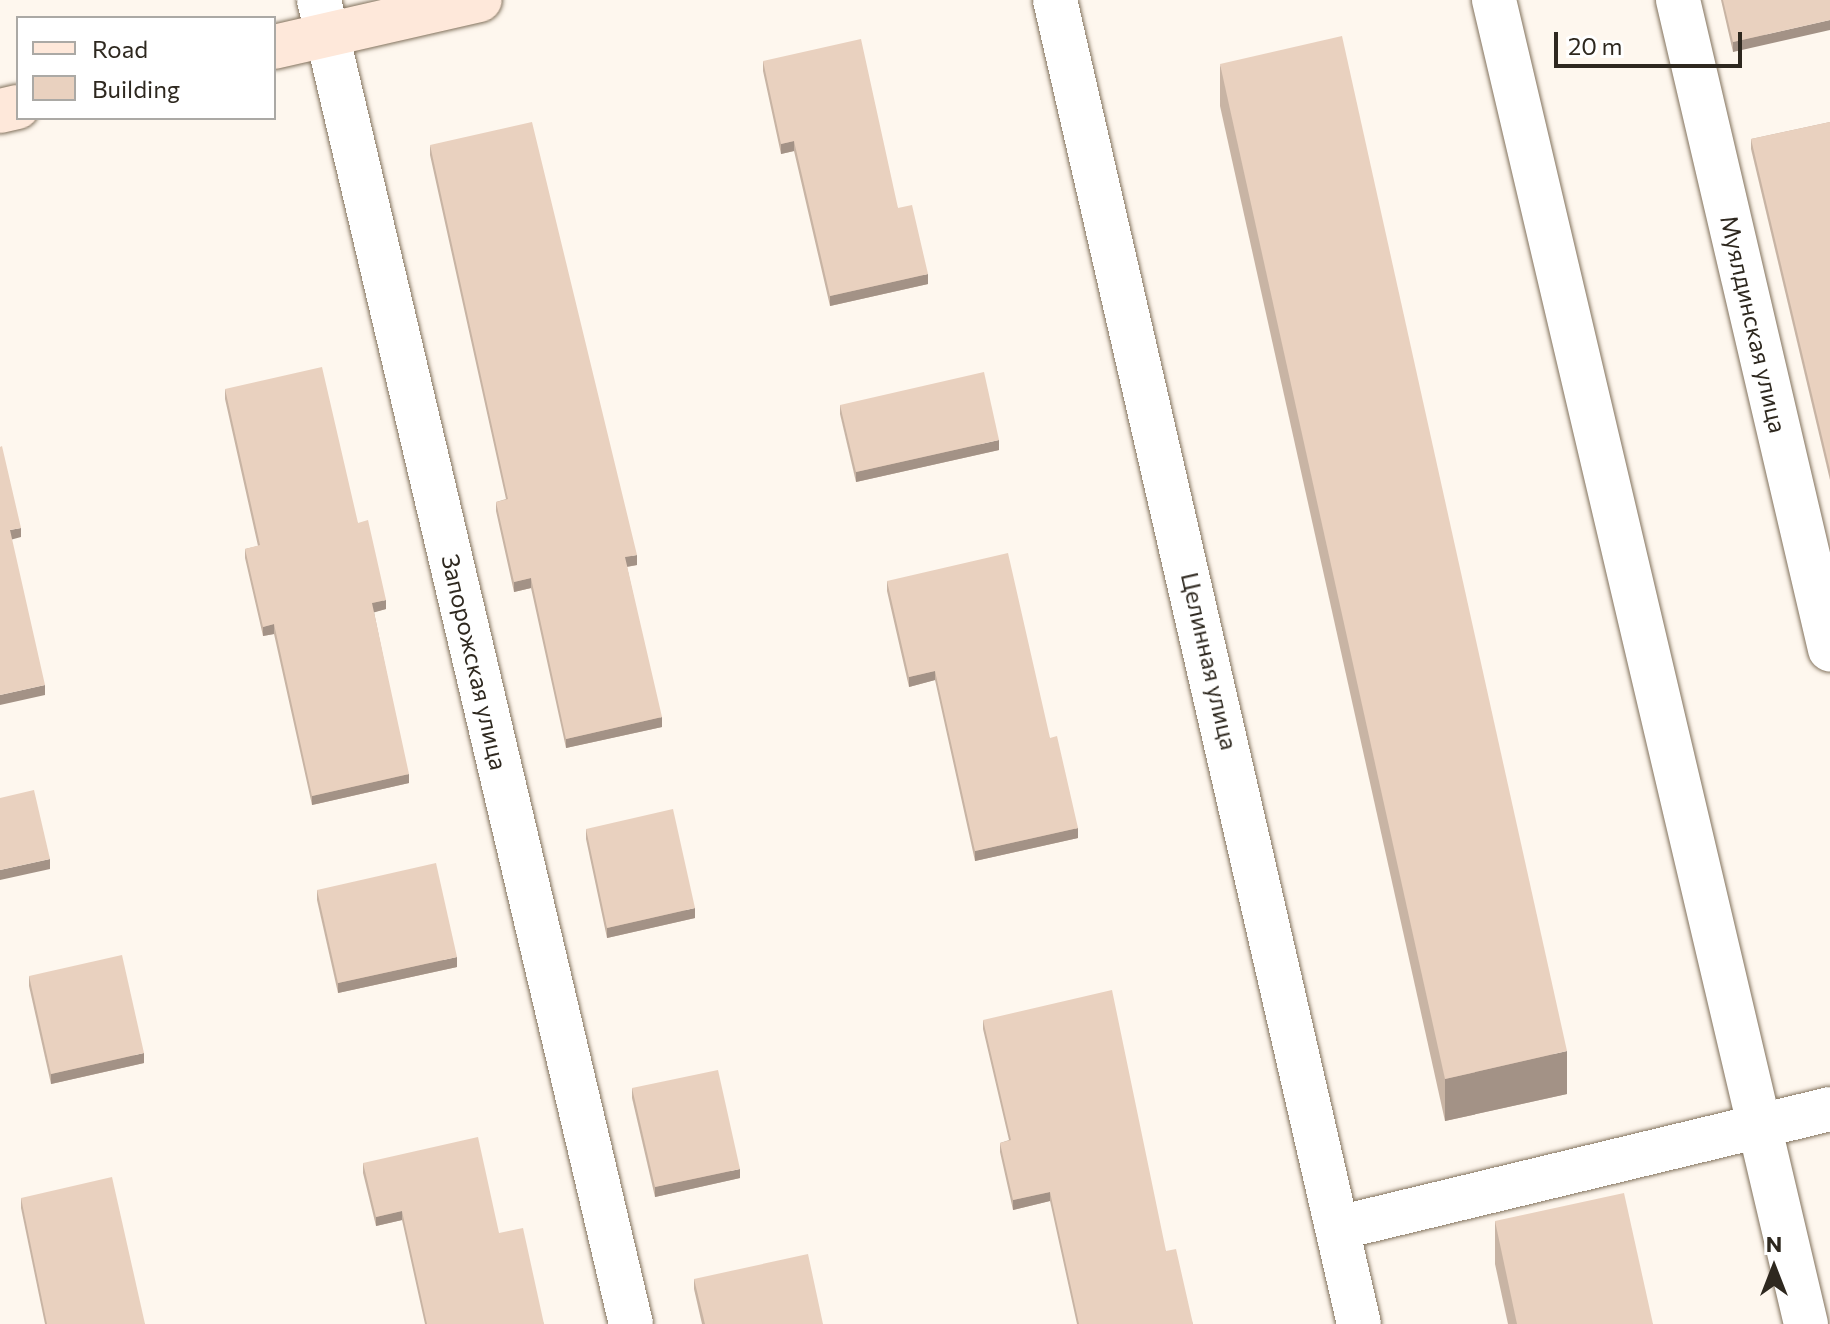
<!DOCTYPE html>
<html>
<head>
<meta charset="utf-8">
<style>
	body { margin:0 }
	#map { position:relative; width:1830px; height:1324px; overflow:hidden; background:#fef7ee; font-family:Commissioner,sans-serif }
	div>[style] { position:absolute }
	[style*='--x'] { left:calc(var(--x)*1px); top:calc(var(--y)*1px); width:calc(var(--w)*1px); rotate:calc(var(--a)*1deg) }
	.roads { filter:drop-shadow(0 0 2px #82725d) drop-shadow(0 0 2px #82725d) }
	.street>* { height:44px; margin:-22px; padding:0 22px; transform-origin:22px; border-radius:22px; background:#fff }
	.secondary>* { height:44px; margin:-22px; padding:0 22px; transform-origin:22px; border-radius:22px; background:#fee8da }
	.wall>* { inset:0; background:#c8b4a4 }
	.shaded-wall>* { inset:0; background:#a39286 }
	.building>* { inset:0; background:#e9d1bf }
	span { translate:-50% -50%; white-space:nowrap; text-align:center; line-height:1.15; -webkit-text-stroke:6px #fff; paint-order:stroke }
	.street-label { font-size:24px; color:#2e281f }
	.legend { position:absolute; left:16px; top:16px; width:260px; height:104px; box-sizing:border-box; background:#fff; border:2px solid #aba9a5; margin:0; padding:10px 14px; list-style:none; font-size:24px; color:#2e281f }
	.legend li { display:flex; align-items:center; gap:16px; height:40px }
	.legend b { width:40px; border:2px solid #aba9a5 }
	.north { position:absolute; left:1734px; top:1228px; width:80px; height:80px; -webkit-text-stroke:6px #fff; paint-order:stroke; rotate:0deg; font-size:22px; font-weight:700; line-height:32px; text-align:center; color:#2e281f }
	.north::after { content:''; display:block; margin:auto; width:28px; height:36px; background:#2e281f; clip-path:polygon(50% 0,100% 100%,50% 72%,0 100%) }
	.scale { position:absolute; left:1554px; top:32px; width:188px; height:36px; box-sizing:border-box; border:4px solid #2e281f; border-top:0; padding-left:10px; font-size:24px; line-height:28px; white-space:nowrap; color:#2e281f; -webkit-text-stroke:6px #fff; paint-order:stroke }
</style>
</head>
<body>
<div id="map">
	<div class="roads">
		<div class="street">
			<i style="--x:319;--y:0;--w:1360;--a:76.74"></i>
			<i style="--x:1055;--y:0;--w:1358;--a:77.07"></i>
			<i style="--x:1494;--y:0;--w:1360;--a:76.74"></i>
			<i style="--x:1678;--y:0;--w:667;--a:76.82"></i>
			<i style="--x:1342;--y:1227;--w:502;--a:-13.59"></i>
		</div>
		<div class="secondary">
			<i style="--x:274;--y:47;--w:211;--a:-12.9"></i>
			<i style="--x:0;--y:111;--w:18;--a:-13"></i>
		</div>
	</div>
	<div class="wall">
		<i style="clip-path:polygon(1721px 0,1830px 0,1733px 52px)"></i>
		<i style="clip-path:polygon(763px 61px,898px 208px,928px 284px,830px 306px,794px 151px,781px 154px,763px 71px)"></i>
		<i style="clip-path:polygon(1220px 64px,1567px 1094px,1445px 1121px,1220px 106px)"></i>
		<i style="clip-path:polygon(1830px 122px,1830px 480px,1751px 149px,1751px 139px)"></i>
		<i style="clip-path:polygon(430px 145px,637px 565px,627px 567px,662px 727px,566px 748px,531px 588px,514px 592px,496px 511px,496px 502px,506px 499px,430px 155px)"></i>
		<i style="clip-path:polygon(225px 389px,358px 523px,386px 609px,374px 612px,409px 783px,312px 805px,274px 634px,263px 636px,245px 558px,245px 549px,258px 546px,225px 399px)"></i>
		<i style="clip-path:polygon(840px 405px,999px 450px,856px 482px,840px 414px)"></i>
		<i style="clip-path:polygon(887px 581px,1050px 738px,1078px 838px,975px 861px,935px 680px,909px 687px,887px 591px)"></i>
		<i style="clip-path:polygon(586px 829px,695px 918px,607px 938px,586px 839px)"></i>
		<i style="clip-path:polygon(317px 890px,457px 967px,338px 993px,317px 900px)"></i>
		<i style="clip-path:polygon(29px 976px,144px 1063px,51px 1084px,29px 986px)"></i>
		<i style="clip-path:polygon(983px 1020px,1166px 1251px,1193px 1324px,1077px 1324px,1050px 1201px,1013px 1210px,1000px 1152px,1000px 1143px,1009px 1140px,983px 1029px)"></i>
		<i style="clip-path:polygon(632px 1088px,740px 1178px,655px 1197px,632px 1098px)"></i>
		<i style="clip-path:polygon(363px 1163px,499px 1233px,544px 1324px,425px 1324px,402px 1220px,376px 1226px,363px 1173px)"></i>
		<i style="clip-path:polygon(21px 1198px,145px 1324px,45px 1324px,21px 1208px)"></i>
		<i style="clip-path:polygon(1495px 1221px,1653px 1324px,1508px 1324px,1495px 1264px)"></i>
		<i style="clip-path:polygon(694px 1279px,823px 1324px,702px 1324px,694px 1289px)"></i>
	</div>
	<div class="shaded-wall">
		<i style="clip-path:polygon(1830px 20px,1830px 30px,1733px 52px,1733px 42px)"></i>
		<i style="clip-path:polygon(794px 141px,794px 151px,781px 154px,781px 144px)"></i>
		<i style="clip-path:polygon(928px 274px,928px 284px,830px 306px,830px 296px)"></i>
		<i style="clip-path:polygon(999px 440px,999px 450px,856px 482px,856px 472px)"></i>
		<i style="clip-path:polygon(21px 528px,21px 537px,10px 540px,10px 530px)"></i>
		<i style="clip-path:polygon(637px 555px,637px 565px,625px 567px,625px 557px)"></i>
		<i style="clip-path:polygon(531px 578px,531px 588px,514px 592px,514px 582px)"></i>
		<i style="clip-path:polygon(386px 600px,386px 609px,372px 613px,372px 603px)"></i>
		<i style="clip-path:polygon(274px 624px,274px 634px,263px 636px,263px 627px)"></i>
		<i style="clip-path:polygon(935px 671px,935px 680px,909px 687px,909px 677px)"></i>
		<i style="clip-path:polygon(45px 685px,45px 695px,0 705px,0 695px)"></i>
		<i style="clip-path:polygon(662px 717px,662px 727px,566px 748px,566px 739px)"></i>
		<i style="clip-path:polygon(409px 774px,409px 783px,312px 805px,312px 796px)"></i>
		<i style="clip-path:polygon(1078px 828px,1078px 838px,975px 861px,975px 851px)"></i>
		<i style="clip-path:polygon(50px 859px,50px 869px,0 880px,0 870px)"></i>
		<i style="clip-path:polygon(695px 908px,695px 918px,607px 938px,607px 928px)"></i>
		<i style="clip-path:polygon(457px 957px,457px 967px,338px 993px,338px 983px)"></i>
		<i style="clip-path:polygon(1567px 1051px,1567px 1094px,1445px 1121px,1445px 1079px)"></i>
		<i style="clip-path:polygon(144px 1053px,144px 1063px,51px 1084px,51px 1074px)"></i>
		<i style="clip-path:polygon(740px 1169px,740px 1178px,655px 1197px,655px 1187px)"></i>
		<i style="clip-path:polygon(1050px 1192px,1050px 1201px,1013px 1210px,1013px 1200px)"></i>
		<i style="clip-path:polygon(402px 1211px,402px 1220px,376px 1226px,376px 1217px)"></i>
	</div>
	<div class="building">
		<i style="clip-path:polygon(1723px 0,1830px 0,1830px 20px,1733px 42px)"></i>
		<i style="clip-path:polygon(1342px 36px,1567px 1051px,1445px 1079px,1220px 64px)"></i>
		<i style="clip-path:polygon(861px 39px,898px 208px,912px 205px,928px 274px,830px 296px,794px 141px,781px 144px,763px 61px)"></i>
		<i style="clip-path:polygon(532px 122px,637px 555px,625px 557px,662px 717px,566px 739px,531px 578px,514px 582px,496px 502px,508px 499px,430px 145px)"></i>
		<i style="clip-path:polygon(1830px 122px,1830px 470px,1751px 139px)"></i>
		<i style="clip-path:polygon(322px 367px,358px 523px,368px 520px,386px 600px,372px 603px,409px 774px,312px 796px,274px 624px,263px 627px,245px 549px,260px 545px,225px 389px)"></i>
		<i style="clip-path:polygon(984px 372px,999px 440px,856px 472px,840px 405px)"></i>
		<i style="clip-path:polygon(2px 446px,21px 528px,10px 530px,45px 685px,0 695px,0 447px)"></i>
		<i style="clip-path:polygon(1008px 553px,1050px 738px,1057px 736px,1078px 828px,975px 851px,935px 671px,909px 677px,887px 581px)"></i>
		<i style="clip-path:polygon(34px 790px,50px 859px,0 870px,0 798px)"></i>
		<i style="clip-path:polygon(673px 809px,695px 908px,607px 928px,586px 829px)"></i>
		<i style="clip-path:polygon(436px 863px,457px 957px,338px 983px,317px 890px)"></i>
		<i style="clip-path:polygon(122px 955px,144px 1053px,51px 1074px,29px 976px)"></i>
		<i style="clip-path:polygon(1112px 990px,1166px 1251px,1176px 1249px,1193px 1324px,1079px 1324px,1050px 1192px,1013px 1200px,1000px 1143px,1011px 1140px,983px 1020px)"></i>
		<i style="clip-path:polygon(718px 1070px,740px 1169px,655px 1187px,632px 1088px)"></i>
		<i style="clip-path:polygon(478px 1137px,499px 1233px,523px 1228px,544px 1324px,427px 1324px,402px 1211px,376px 1217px,363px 1163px)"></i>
		<i style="clip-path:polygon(112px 1177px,145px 1324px,47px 1324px,21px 1198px)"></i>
		<i style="clip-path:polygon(1624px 1193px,1653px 1324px,1517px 1324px,1495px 1221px)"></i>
		<i style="clip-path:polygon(808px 1254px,823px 1324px,705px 1324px,694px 1279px)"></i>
	</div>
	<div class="street-label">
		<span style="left:1754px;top:324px;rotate:77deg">Муялдинская улица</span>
		<span style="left:1210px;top:661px;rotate:77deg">Целинная улица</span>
		<span style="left:475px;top:662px;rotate:77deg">Запорожская улица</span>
	</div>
	<ul class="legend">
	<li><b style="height:10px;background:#fee8da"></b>Road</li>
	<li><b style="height:22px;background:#e9d1bf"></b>Building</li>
	</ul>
	<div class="north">N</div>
	<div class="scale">20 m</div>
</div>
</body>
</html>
